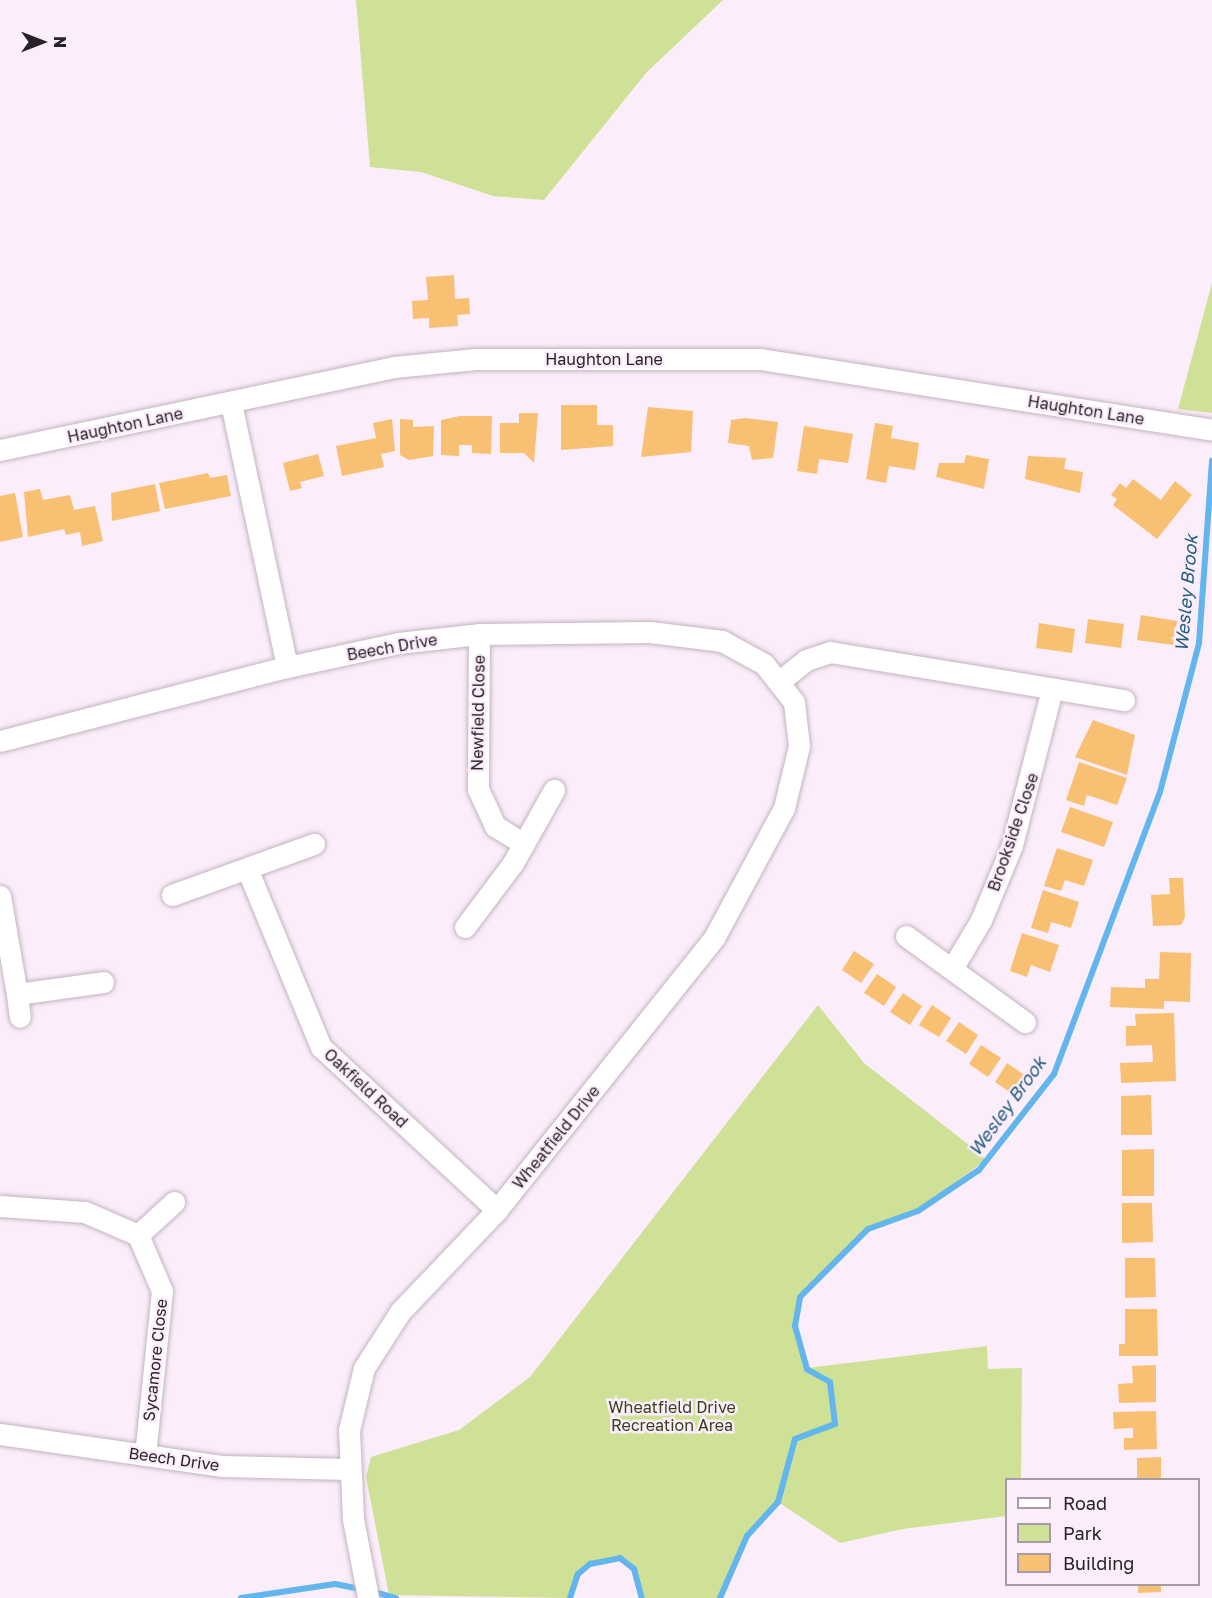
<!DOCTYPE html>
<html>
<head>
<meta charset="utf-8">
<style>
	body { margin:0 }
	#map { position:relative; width:1212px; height:1598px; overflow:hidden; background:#fcedfa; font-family:"Golos Text",sans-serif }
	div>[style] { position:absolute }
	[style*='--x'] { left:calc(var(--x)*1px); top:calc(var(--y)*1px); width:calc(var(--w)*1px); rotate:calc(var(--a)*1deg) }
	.green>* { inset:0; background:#cfe196 }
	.stream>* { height:6px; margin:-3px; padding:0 3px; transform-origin:3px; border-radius:3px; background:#62b5ed }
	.building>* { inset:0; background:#f8c073 }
	.roads { filter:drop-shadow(0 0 2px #c2b4c0) drop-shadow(0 0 2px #c2b4c0) }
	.minor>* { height:21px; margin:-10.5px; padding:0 10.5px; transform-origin:10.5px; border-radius:10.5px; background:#fff }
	span { translate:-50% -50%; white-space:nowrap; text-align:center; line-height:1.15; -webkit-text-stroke:5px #fcedfa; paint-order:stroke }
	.street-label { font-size:16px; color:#272227 }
	.park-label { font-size:16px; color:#38401b }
	.water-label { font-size:18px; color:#1f5c81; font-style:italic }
	.legend { position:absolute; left:1005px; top:1478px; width:195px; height:108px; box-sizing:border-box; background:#fcedfa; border:2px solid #a79ca6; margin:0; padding:8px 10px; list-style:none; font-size:18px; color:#272227 }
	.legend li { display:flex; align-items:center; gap:12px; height:30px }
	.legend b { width:30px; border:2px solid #a79ca6 }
	.north { position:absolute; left:12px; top:12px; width:60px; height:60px; -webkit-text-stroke:4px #fcedfa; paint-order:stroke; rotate:90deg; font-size:16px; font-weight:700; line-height:24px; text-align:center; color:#272227 }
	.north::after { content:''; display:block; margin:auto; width:21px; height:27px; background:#272227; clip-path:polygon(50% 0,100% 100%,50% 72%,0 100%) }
</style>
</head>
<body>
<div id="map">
	<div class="green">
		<i style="clip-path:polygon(356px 0,723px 0,646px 73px,544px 200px,493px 196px,421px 172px,370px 167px)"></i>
		<i style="clip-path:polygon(1212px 283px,1212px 413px,1178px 409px)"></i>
		<i style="clip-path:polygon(818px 1005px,864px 1063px,987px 1159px,918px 1211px,868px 1229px,800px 1297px,795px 1326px,807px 1368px,987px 1346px,988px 1369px,1022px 1368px,1021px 1479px,1006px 1480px,1006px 1516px,903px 1529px,840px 1543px,778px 1502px,747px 1536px,720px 1598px,642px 1598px,633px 1569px,620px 1558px,590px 1564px,578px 1574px,570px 1598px,389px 1595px,366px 1477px,371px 1457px,459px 1430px,530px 1377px)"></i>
	</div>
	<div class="stream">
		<i style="--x:371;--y:1591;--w:26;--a:16"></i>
		<i style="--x:241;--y:1598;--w:95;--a:-8.5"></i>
		<i style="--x:335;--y:1584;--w:26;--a:11"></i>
		<i style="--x:570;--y:1598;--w:25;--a:-72"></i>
		<i style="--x:578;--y:1574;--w:16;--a:-40"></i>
		<i style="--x:590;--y:1564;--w:31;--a:-11"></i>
		<i style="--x:620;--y:1558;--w:18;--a:38"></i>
		<i style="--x:634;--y:1569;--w:30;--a:75"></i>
		<i style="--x:720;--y:1598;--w:68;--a:-66.5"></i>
		<i style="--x:747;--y:1536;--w:46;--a:-47.6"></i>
		<i style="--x:778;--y:1502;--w:65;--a:-74.9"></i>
		<i style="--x:795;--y:1439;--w:43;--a:-20.6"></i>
		<i style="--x:835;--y:1424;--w:42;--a:-96.8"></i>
		<i style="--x:830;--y:1382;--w:26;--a:-151"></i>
		<i style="--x:807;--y:1369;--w:45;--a:-105.6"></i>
		<i style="--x:795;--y:1326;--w:29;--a:-80"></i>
		<i style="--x:800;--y:1297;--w:96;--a:-45"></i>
		<i style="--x:868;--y:1229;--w:53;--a:-19.8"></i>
		<i style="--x:918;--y:1211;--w:73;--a:-33.9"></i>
		<i style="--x:979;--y:1170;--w:122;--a:-52"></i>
		<i style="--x:1054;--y:1074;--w:301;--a:-69.4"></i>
		<i style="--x:1160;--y:792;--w:154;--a:-75.3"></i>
		<i style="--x:1199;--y:643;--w:183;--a:-85.9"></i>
	</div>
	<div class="building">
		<i style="clip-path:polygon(454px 275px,455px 299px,469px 298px,470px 314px,457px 315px,458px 326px,429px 328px,429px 318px,413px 319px,412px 301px,428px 300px,426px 277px)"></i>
		<i style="clip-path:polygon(561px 405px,597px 405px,597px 425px,613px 425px,613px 446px,561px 450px)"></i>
		<i style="clip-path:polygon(648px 407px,693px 411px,691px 452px,641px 457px)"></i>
		<i style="clip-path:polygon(519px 413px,538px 413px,534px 463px,524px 453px,500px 453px,500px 423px,519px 423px)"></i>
		<i style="clip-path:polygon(460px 416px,492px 416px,491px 454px,472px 453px,472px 445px,459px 445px,459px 456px,441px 455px,441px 420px)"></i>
		<i style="clip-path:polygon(745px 418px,778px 422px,773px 458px,752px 460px,749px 446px,728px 443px,731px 420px)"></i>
		<i style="clip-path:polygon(392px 419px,395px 451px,381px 454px,384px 467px,342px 476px,336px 446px,376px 438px,373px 423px)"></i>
		<i style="clip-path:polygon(400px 419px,413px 420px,413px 427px,434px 426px,433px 456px,409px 460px,400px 455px)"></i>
		<i style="clip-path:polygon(875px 423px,893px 426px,891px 438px,919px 443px,915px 470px,889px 466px,886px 483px,866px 479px)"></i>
		<i style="clip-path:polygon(804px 426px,853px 434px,848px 463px,819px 459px,817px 474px,797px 471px)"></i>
		<i style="clip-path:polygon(318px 454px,324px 476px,300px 482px,302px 488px,290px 491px,283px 463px)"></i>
		<i style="clip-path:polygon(966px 455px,989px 459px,984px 489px,936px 477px,939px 463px,964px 463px)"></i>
		<i style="clip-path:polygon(1028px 456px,1066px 458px,1064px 469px,1083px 472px,1080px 493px,1025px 479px)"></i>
		<i style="clip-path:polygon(208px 473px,210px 478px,227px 475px,231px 496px,165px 509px,159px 483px)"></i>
		<i style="clip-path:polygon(1133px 479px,1161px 500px,1175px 481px,1192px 495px,1157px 539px,1113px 505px,1117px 499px,1111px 495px,1120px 483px,1126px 488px)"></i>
		<i style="clip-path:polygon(155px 484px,160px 511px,112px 521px,111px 493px)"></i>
		<i style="clip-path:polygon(40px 489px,43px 500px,70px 495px,74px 510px,95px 506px,103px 541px,82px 546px,80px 532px,66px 535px,64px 529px,28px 537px,24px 492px)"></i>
		<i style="clip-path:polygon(15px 493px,23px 537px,0 542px,0 496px)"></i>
		<i style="clip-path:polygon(1141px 615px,1177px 621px,1173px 645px,1137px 640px)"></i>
		<i style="clip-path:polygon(1088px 619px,1124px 624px,1121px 648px,1085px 643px)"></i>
		<i style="clip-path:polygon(1039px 623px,1075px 629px,1072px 653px,1036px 648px)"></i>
		<i style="clip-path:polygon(1093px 720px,1135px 735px,1127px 775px,1075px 757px)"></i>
		<i style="clip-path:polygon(1079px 762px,1127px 778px,1117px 805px,1087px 795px,1084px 806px,1066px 800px)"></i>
		<i style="clip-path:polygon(1070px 807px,1113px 822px,1104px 847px,1061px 832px)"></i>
		<i style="clip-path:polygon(1057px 848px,1093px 860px,1084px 886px,1065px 880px,1061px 891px,1044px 886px)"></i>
		<i style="clip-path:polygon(1169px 878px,1183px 878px,1185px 917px,1181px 925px,1153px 926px,1151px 895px,1170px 894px)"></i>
		<i style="clip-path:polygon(1043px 890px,1079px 902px,1071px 928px,1051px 922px,1048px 933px,1031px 928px)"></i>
		<i style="clip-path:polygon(1022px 933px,1059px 945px,1050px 972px,1031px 965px,1027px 977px,1010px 971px)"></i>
		<i style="clip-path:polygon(854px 951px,874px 964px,861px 983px,842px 970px)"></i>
		<i style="clip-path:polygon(1160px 952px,1191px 953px,1190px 1002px,1164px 1001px,1164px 1009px,1110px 1007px,1111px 987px,1145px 988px,1145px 979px,1159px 979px)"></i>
		<i style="clip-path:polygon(877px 974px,896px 987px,884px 1006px,864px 993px)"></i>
		<i style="clip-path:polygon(903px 993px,922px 1006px,910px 1025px,890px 1012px)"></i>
		<i style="clip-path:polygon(932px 1005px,951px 1018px,939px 1037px,919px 1025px)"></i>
		<i style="clip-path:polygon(1174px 1013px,1176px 1081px,1121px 1083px,1120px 1063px,1153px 1062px,1152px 1045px,1126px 1046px,1126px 1026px,1136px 1026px,1135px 1014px)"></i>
		<i style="clip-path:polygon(959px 1022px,978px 1035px,966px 1054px,946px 1041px)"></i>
		<i style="clip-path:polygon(981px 1045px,1001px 1058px,988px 1077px,969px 1064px)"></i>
		<i style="clip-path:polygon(1007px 1063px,1026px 1076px,1014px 1095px,995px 1082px)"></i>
		<i style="clip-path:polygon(1151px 1095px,1152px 1135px,1121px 1135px,1121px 1096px)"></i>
		<i style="clip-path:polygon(1154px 1149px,1154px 1196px,1122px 1196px,1122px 1150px)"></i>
		<i style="clip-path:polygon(1122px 1203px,1152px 1203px,1153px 1242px,1122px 1243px)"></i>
		<i style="clip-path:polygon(1125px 1258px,1155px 1258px,1156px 1297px,1125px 1298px)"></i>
		<i style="clip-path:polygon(1125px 1309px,1157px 1309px,1158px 1356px,1119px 1356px,1119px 1344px,1125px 1344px)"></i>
		<i style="clip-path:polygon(1156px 1365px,1156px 1402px,1119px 1403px,1118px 1384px,1133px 1383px,1132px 1366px)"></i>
		<i style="clip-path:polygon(1156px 1411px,1157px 1449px,1124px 1450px,1124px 1438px,1133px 1438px,1133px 1428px,1114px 1429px,1113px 1412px)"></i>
		<i style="clip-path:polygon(1161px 1457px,1161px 1478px,1137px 1480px,1137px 1458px)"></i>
		<i style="clip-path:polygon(1138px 1584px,1161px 1584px,1161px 1592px,1138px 1593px)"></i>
	</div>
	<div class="roads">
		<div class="minor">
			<i style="--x:231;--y:403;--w:270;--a:78"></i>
			<i style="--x:0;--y:450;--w:403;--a:-11.9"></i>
			<i style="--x:394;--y:367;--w:82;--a:-5.6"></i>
			<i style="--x:476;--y:359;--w:284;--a:0"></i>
			<i style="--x:760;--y:359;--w:458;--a:8.9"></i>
			<i style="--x:479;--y:634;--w:155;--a:90.4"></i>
			<i style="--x:478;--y:789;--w:41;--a:65.3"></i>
			<i style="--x:495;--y:826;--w:34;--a:32"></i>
			<i style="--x:780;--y:681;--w:33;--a:-39"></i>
			<i style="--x:806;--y:660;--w:25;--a:-18"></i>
			<i style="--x:830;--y:652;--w:298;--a:9.3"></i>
			<i style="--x:0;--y:741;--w:296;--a:-14.5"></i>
			<i style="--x:287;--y:667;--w:114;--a:-12.2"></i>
			<i style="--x:398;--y:643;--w:81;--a:-6.3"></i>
			<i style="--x:479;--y:634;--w:171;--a:-0.7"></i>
			<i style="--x:650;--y:632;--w:73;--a:7.1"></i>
			<i style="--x:722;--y:641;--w:48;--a:28.7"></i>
			<i style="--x:764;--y:664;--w:48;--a:51.7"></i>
			<i style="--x:794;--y:702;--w:44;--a:83.5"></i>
			<i style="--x:799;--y:746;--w:64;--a:103.6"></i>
			<i style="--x:784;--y:808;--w:148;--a:118.3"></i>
			<i style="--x:714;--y:938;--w:348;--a:128.6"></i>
			<i style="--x:497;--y:1210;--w:141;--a:133.6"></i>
			<i style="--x:400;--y:1312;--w:67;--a:122.7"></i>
			<i style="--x:364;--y:1368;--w:64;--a:103.6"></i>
			<i style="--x:349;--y:1430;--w:89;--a:87.4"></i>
			<i style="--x:353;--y:1519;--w:80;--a:79.2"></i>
			<i style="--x:248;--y:871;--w:191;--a:67.5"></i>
			<i style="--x:321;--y:1047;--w:240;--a:42.8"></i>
			<i style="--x:172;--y:895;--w:151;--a:-19.8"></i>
			<i style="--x:0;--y:896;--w:99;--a:80.2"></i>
			<i style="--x:17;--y:994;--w:87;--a:-7.9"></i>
			<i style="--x:465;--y:927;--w:80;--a:-53.1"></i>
			<i style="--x:513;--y:863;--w:84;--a:-60.7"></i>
			<i style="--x:906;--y:936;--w:147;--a:35.9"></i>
			<i style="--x:953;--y:967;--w:55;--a:-59.2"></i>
			<i style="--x:981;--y:920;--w:81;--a:-67.5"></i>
			<i style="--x:1012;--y:845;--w:161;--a:-75.6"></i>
			<i style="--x:17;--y:994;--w:23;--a:83"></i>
			<i style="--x:0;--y:1206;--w:85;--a:4"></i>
			<i style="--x:85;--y:1212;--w:58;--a:23.5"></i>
			<i style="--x:138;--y:1235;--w:61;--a:66.8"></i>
			<i style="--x:162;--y:1291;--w:165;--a:95.9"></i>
			<i style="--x:138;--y:1235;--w:49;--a:-42.5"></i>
			<i style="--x:0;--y:1434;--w:225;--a:8.2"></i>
			<i style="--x:223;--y:1466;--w:126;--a:1.4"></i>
		</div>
	</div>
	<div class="street-label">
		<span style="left:604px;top:359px">Haughton Lane</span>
		<span style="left:1086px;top:410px;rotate:9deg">Haughton Lane</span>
		<span style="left:125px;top:425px;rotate:-12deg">Haughton Lane</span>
		<span style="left:392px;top:647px;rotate:-10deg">Beech Drive</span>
		<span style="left:478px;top:713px;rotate:-89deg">Newfield Close</span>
		<span style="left:1013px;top:832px;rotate:-71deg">Brookside Close</span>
		<span style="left:366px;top:1088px;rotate:43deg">Oakfield Road</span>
		<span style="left:556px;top:1137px;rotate:-51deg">Wheatfield Drive</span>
		<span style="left:155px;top:1360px;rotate:-84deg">Sycamore Close</span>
		<span style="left:174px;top:1459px;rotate:8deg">Beech Drive</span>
	</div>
	<div class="park-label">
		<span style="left:672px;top:1416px">Wheatfield Drive<br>Recreation Area</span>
	</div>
	<div class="water-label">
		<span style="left:1186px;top:593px;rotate:-85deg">Wesley Brook</span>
		<span style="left:1007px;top:1106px;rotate:-54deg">Wesley Brook</span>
	</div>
	<ul class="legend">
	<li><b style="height:8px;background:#fff"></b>Road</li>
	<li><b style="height:16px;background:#cfe196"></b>Park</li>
	<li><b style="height:16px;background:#f8c073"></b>Building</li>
	</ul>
	<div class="north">N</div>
</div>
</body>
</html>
